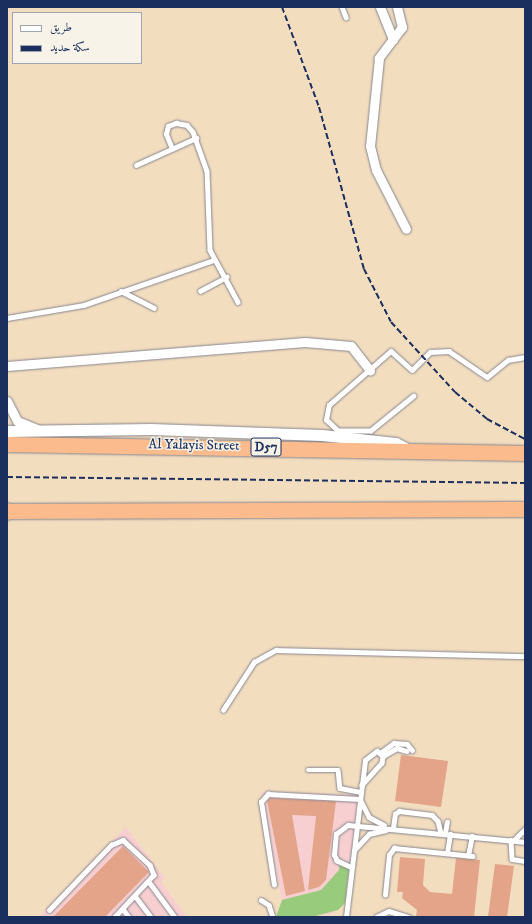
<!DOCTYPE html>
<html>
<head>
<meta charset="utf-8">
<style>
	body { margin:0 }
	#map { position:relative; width:532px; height:924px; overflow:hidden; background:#f3ddbf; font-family:"IM FELL DW Pica",Amiri,serif }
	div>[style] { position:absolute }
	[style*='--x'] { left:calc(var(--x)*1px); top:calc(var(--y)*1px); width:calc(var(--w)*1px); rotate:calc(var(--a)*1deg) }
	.built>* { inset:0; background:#f7cfd1 }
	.green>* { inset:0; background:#98cc7c }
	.building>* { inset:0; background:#e3a489 }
	.roads { filter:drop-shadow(0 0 1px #87868e) drop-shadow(0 0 1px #87868e) }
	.service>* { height:4.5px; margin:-2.25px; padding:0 2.25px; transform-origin:2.25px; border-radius:2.25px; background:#fff }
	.minor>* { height:9px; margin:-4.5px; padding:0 4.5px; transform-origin:4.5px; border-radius:4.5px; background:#fff }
	.tertiary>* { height:11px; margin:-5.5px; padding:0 5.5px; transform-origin:5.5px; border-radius:5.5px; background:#fff }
	.trunk>* { height:15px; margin:-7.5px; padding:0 7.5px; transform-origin:7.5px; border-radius:7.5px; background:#fbbb8d }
	.motorway>* { height:16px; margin:-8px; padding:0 8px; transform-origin:8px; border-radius:8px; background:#fbbb8d }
	.rail>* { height:2px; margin-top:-1px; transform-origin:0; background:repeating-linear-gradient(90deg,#1b2f5e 0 6px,transparent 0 9px) }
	span { translate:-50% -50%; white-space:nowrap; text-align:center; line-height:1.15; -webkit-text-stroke:3px #f7f3e8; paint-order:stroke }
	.shield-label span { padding:1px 3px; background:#f7f3e8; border:1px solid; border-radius:3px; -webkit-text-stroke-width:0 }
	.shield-label { font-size:13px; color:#1b2f5e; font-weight:700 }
	.street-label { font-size:14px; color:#1b2f5e }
	.frame { position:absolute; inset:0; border:8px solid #1b2f5e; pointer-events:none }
	.legend { position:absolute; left:12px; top:12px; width:130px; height:52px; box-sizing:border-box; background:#f7f3e8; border:1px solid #9fa5b1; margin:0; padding:5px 7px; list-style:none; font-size:12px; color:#1b2f5e }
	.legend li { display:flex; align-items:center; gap:8px; height:20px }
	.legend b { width:20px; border:1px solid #9fa5b1 }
</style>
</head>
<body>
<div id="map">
	<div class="built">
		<i style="clip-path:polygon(261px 792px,358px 795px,345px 903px,332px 914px,285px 917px)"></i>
		<i style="clip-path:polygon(126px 827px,165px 878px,161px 882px,187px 917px,38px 917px)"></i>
	</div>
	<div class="green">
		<i style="clip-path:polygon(339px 863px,349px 867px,345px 903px,338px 910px,312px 917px,276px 917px,282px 900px,321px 890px,339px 870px)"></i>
	</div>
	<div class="building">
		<i style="clip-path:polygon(401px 755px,448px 761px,441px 807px,395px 801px)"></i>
		<i style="clip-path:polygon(270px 798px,336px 801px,326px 880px,319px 887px,308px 890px,316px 816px,292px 815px,305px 891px,286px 896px,267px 801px)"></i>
		<i style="clip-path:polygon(123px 846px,149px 872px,105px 917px,53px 917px)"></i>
		<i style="clip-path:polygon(400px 857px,425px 859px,423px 885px,430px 892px,452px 894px,456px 858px,480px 860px,474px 917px,416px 917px,417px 910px,402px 898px,403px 892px,397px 892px)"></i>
		<i style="clip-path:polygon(495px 864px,514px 866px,507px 917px,488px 917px)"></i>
	</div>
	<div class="roads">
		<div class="service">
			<i style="--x:342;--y:7;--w:11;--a:68"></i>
			<i style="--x:172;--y:149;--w:16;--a:-112"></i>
			<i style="--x:166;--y:134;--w:8;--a:-76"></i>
			<i style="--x:168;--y:126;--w:9;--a:-21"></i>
			<i style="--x:176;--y:123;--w:11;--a:10"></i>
			<i style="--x:187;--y:125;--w:9;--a:49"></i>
			<i style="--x:193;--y:132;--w:41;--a:70.3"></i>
			<i style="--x:207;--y:171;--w:79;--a:87.8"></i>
			<i style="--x:210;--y:250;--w:59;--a:61.7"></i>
			<i style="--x:136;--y:165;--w:66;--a:-24.2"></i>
			<i style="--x:121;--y:291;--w:37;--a:27"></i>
			<i style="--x:200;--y:291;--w:30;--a:-28"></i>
			<i style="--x:7;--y:318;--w:78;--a:-9.6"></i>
			<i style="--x:84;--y:305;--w:138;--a:-19.1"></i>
			<i style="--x:414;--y:396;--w:55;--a:140.9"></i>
			<i style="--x:371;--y:431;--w:33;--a:180"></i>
			<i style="--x:338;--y:431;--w:16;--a:-137"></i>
			<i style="--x:326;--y:420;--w:15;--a:-79"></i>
			<i style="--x:329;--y:405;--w:82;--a:-41.1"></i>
			<i style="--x:391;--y:351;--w:28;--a:42"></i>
			<i style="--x:412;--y:370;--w:25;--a:-45"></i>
			<i style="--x:430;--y:352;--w:19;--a:-3"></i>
			<i style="--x:449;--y:351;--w:46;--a:34.4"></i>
			<i style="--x:487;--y:377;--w:27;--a:-39"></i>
			<i style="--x:508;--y:360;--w:17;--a:-10"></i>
			<i style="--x:223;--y:710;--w:57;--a:-57.1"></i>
			<i style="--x:254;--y:662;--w:25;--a:-29"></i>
			<i style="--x:276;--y:650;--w:249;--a:1.4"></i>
			<i style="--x:377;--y:751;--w:8;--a:40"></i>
			<i style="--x:383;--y:756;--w:7;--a:98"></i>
			<i style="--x:382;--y:763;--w:30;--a:132"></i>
			<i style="--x:362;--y:785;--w:25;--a:-83"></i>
			<i style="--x:365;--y:760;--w:15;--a:-37"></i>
			<i style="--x:380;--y:753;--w:17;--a:-36"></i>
			<i style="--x:394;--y:743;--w:13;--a:4"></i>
			<i style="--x:407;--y:744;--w:8;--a:50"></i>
			<i style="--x:383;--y:756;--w:16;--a:-30"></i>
			<i style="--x:397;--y:748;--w:10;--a:17"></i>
			<i style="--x:308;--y:770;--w:30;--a:0"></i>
			<i style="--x:338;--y:770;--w:18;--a:84"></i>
			<i style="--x:340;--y:788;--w:20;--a:11"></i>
			<i style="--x:393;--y:828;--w:14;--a:-82"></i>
			<i style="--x:395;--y:814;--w:5;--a:-37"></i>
			<i style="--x:399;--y:811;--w:33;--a:7"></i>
			<i style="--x:432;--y:815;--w:8;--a:45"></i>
			<i style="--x:438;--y:821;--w:12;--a:76"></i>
			<i style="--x:445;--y:833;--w:11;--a:-80"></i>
			<i style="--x:511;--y:840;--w:19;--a:87"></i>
			<i style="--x:512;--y:859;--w:13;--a:9"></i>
			<i style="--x:514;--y:840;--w:16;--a:-45"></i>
			<i style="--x:355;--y:849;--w:21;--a:-47"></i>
			<i style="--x:369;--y:834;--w:17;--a:-13"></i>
			<i style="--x:447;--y:853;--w:19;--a:-81"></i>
			<i style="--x:468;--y:856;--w:20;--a:-79"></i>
			<i style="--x:352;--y:868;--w:17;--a:-155"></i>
			<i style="--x:337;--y:861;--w:7;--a:-117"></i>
			<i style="--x:334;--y:855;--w:21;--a:-85"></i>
			<i style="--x:336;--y:834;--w:15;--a:-37"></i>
			<i style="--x:348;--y:825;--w:178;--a:5.5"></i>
			<i style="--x:150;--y:883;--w:42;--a:53.7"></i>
			<i style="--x:274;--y:885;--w:84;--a:-98.9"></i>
			<i style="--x:261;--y:802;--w:11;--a:-49"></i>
			<i style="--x:268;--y:794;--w:92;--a:3.1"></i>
			<i style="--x:360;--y:799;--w:20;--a:63"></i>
			<i style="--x:369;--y:817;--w:17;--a:28"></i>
			<i style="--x:385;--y:895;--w:40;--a:-84.3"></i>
			<i style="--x:389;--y:855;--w:9;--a:-54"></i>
			<i style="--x:394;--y:848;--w:79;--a:5.8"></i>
			<i style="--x:136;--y:897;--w:25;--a:53"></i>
			<i style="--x:261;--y:900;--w:9;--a:32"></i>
			<i style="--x:269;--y:905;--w:13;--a:72"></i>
			<i style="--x:123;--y:909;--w:10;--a:53"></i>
			<i style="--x:49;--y:910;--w:90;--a:-46.4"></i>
			<i style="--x:111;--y:845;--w:13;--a:-23"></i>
			<i style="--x:123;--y:840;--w:37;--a:43"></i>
			<i style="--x:150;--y:865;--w:11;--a:68"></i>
			<i style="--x:154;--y:875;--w:57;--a:132.9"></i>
			<i style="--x:346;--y:917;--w:133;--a:-83.1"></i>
			<i style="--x:376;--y:917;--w:14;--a:-25"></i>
			<i style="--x:389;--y:911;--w:21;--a:17"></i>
		</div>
		<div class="minor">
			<i style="--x:380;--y:7;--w:35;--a:68"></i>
			<i style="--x:397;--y:7;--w:21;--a:76"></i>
			<i style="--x:402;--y:27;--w:39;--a:127"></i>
			<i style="--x:379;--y:58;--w:88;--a:95.8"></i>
			<i style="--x:370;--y:146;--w:25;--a:76"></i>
			<i style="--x:376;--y:170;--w:66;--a:63"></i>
			<i style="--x:7;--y:366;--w:299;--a:-4.6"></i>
			<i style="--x:305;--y:342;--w:46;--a:5"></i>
			<i style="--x:351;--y:346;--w:31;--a:52"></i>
			<i style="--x:7;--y:401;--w:22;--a:63"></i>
			<i style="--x:17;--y:421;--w:22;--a:22"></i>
		</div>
		<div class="tertiary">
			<i style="--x:7;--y:431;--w:144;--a:-0.8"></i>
			<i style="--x:151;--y:429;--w:171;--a:2"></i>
			<i style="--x:322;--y:435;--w:74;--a:6.2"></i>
			<i style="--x:396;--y:443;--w:15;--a:28"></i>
		</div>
		<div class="trunk">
			<i style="--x:7;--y:444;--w:518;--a:1"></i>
			<i style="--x:7;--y:511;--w:518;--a:-0.22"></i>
		</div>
		<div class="motorway">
			<i style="--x:7;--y:512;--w:1;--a:-45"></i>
		</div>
	</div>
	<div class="rail">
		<i style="--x:282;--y:7;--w:107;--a:69.7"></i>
		<i style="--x:319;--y:107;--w:168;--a:74.5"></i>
		<i style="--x:364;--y:269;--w:59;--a:63"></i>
		<i style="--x:391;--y:322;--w:95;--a:47.6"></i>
		<i style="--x:455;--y:392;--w:42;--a:40.2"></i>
		<i style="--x:487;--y:419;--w:43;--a:27.8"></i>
		<i style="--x:7;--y:477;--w:518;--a:0.66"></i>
	</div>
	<div class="shield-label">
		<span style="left:266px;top:447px">D57</span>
	</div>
	<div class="street-label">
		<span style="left:194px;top:445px;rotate:1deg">Al Yalayis Street</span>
	</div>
	<div class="frame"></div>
	<ul class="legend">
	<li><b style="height:5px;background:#fff"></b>طريق</li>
	<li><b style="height:5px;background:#1b2f5e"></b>سكة حديد</li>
	</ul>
</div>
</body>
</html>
